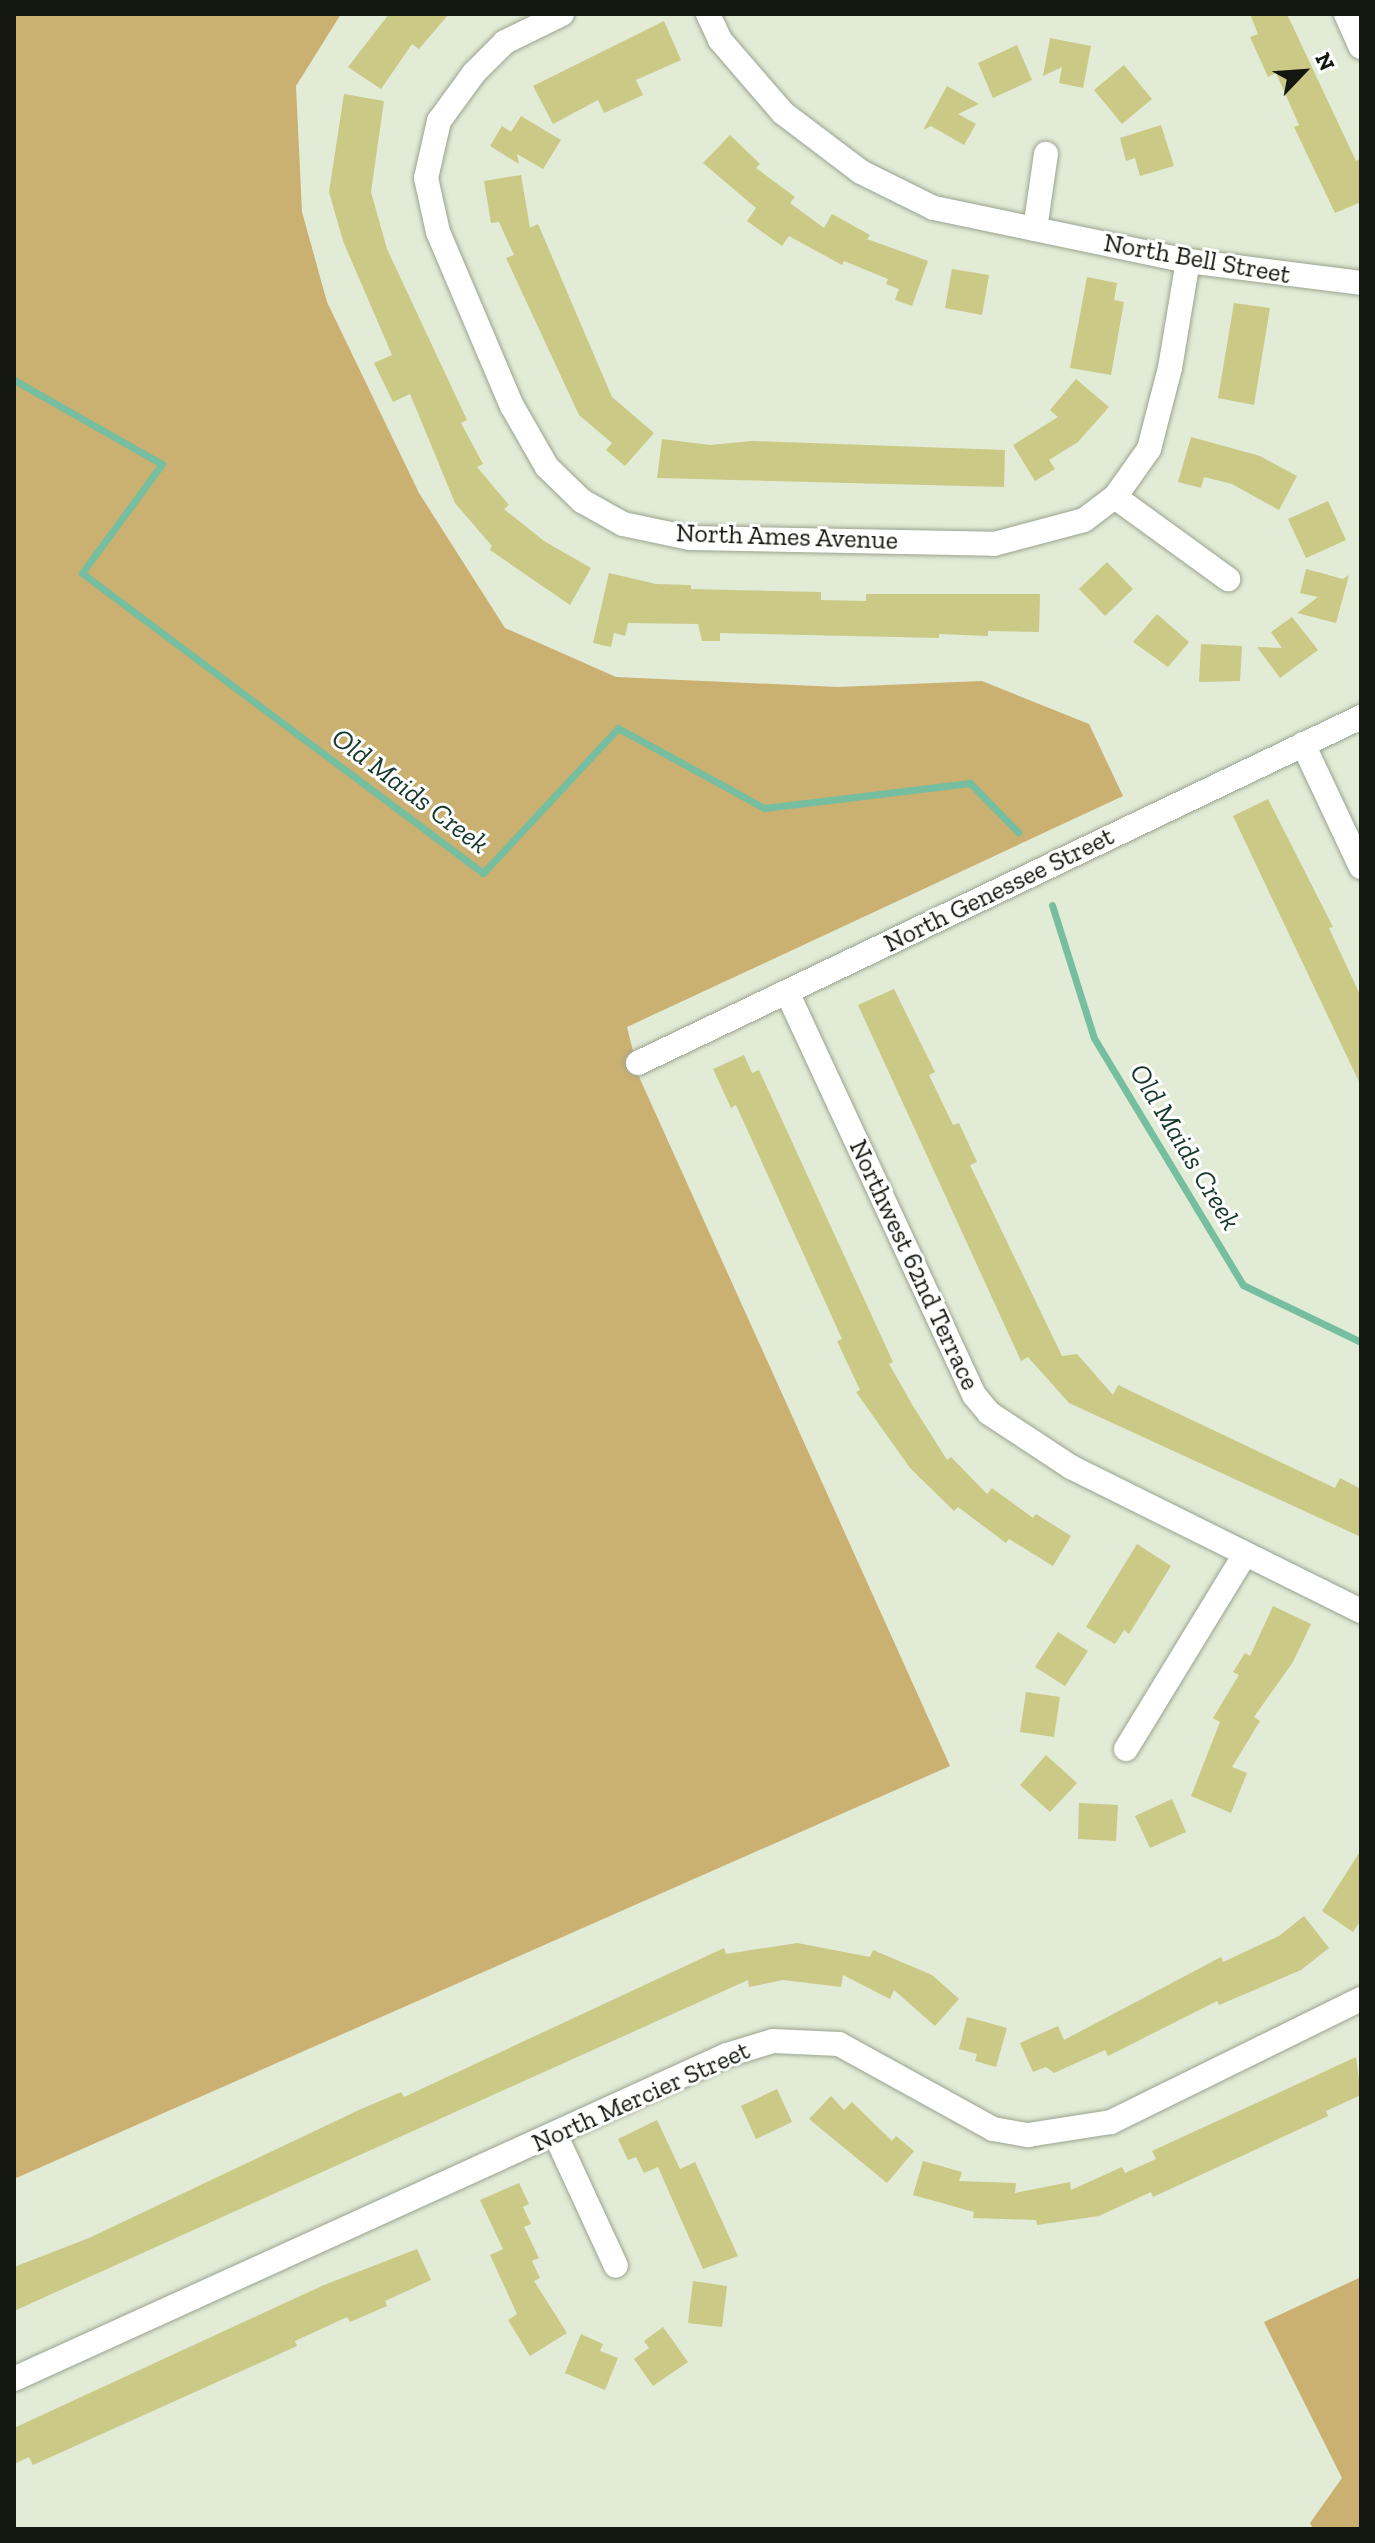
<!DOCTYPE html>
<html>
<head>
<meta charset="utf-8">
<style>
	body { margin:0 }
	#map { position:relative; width:1375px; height:2543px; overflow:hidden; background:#e2ebd6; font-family:"Zilla Slab",serif }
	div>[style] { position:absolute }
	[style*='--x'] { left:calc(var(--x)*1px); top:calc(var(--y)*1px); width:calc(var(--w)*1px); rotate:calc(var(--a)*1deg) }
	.forest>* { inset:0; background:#cab071 }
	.stream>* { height:7px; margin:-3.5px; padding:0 3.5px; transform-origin:3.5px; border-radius:3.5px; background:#75be9f }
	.building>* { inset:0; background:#cac986 }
	.roads { filter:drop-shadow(0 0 2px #9aa38f) drop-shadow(0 0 2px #9aa38f) }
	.street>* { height:24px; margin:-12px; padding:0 12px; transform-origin:12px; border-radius:12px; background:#fff }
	span { translate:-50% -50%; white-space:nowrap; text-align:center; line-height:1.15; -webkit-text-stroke:6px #fff; paint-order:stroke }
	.street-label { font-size:26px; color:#13170f }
	.water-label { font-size:28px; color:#16382b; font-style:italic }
	.frame { position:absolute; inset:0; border:16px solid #13170f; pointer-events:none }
	.north { position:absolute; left:1263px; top:32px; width:80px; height:80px; -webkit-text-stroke:6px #fff; paint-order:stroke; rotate:65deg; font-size:22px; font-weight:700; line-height:32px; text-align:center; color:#13170f }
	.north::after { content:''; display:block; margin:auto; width:28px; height:36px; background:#13170f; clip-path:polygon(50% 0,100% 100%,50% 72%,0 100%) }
</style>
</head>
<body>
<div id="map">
	<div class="forest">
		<i style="clip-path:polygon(14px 14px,341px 14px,296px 86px,302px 212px,327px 302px,419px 493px,505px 628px,616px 677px,838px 687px,982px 681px,1089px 724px,1123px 796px,627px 1027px,640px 1079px,950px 1766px,14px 2179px)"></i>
		<i style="clip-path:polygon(1361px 2277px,1361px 2529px,1313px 2529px,1310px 2523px,1342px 2478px,1264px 2322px)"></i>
	</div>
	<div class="stream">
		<i style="--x:14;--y:380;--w:170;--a:29.6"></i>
		<i style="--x:162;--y:464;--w:135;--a:126.3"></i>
		<i style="--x:82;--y:573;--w:501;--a:36.8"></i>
		<i style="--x:483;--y:873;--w:198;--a:-47"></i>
		<i style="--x:618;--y:728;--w:166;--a:28.7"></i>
		<i style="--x:764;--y:808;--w:208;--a:-6.9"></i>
		<i style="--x:970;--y:783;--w:69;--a:45.6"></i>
		<i style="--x:1052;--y:905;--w:139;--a:72.5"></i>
		<i style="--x:1094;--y:1038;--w:288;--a:58.9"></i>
		<i style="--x:1243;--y:1285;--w:131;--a:25.8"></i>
	</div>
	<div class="building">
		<i style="clip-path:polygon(389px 14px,449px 14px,419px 49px,412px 44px,381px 89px,348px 67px)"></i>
		<i style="clip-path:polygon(1250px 14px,1287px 14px,1356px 161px,1361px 158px,1361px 202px,1335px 213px,1294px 127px,1299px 125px,1276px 73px,1268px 77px,1250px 37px,1258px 34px)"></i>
		<i style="clip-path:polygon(664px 21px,681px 60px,636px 80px,643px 95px,604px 113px,598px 100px,553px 124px,533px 86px)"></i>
		<i style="clip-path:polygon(1050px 38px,1091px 46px,1083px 88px,1059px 83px,1062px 67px,1043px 76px)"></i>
		<i style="clip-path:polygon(1017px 45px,1032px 80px,993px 98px,978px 63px)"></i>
		<i style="clip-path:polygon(1124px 65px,1152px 99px,1122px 124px,1094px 90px)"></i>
		<i style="clip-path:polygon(947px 86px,979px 104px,958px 114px,976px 124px,964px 145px,931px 126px,923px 130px)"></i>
		<i style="clip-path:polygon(344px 94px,384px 101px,371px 192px,387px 249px,467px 420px,461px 423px,483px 464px,477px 467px,509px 505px,504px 509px,544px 541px,591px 568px,570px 605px,490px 550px,492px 546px,455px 503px,410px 394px,393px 402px,374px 363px,392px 355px,343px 241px,329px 192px)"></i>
		<i style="clip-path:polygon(521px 116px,561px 140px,543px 169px,517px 154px,519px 164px,490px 146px,502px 126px,511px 132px)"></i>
		<i style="clip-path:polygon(1161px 125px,1174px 166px,1140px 176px,1135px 158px,1126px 161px,1120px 138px)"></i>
		<i style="clip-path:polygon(730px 135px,760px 164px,756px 168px,795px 197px,790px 203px,824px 228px,832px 214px,870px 235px,867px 239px,928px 261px,912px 306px,895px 300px,899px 289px,886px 284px,888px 279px,844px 261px,842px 265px,789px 236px,782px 246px,747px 221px,756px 208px,703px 163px)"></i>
		<i style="clip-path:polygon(521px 175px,530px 228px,538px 224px,612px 397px,654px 433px,625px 466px,606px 450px,612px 443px,579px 415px,506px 258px,514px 255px,499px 222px,491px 223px,484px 181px)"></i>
		<i style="clip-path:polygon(952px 269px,989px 275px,982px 315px,945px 308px)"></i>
		<i style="clip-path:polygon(1087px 277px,1117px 283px,1114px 300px,1124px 302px,1111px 375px,1070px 368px)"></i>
		<i style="clip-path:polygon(1234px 303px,1270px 308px,1254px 405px,1218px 398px)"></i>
		<i style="clip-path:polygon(1076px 379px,1109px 407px,1078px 442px,1049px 460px,1055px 469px,1035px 481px,1013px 445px,1058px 417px,1050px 410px)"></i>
		<i style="clip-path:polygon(1191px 437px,1260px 456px,1297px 476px,1279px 510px,1232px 484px,1204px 477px,1201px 488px,1178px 482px)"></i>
		<i style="clip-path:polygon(662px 439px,710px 445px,752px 441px,1005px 450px,1004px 487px,657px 478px)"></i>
		<i style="clip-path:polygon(1328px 501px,1346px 540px,1306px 558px,1288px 519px)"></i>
		<i style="clip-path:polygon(1107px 562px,1133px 589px,1105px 616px,1079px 589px)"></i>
		<i style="clip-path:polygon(1306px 569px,1343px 579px,1349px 575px,1336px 623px,1297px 613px,1318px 597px,1300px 593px)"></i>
		<i style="clip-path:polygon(609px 573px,656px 584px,691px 585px,691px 589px,821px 592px,821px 600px,866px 601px,866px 594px,1040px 594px,1039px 632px,988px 631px,988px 636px,939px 634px,939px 638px,720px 633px,720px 641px,702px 641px,698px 624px,628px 623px,625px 636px,614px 633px,611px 647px,593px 643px)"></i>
		<i style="clip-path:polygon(1157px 614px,1189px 642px,1168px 667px,1133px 642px)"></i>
		<i style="clip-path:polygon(1292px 617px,1318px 650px,1280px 678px,1257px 647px,1282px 648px,1271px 632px)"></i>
		<i style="clip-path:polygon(1201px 644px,1242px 646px,1240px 681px,1199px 682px)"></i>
		<i style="clip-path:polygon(1268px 799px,1333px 927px,1329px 928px,1361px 997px,1361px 1086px,1233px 816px)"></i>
		<i style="clip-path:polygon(894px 989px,935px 1072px,929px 1075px,953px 1125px,959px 1123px,977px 1162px,970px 1165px,1062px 1356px,1077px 1354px,1113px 1395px,1118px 1385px,1335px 1488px,1340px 1478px,1361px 1489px,1361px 1537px,1069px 1403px,1028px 1357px,1021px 1361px,858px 1005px)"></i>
		<i style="clip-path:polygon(744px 1055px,752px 1073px,759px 1070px,893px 1362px,889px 1364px,913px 1406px,947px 1460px,951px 1457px,987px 1494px,992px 1488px,1033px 1518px,1036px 1514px,1071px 1536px,1053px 1566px,1009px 1539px,1006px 1543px,958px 1507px,954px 1511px,910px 1468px,856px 1392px,860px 1390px,837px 1341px,842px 1339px,736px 1105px,731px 1108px,713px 1069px)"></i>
		<i style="clip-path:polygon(1137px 1544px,1171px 1566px,1129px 1634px,1124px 1630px,1115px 1644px,1086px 1627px)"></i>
		<i style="clip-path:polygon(1273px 1606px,1311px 1624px,1293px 1662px,1254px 1717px,1260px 1721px,1232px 1767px,1247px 1773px,1231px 1813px,1191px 1796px,1220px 1722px,1213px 1718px,1239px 1675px,1233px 1672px,1245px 1653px,1250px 1656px)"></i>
		<i style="clip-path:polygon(1058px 1632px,1088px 1651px,1065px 1686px,1035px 1667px)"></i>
		<i style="clip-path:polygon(1026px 1692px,1060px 1697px,1054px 1737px,1020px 1732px)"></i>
		<i style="clip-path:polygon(1046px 1755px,1077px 1783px,1050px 1812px,1020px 1785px)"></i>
		<i style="clip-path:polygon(1172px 1799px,1186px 1832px,1150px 1848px,1135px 1816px)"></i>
		<i style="clip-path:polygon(1079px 1803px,1118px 1805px,1116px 1841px,1078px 1839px)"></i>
		<i style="clip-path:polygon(1361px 1850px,1361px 1920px,1353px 1932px,1322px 1911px)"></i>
		<i style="clip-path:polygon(1304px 1916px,1329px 1948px,1301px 1970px,1219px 2005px,1217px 2001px,1108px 2056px,1105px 2050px,1054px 2073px,1046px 2067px,1033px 2072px,1020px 2043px,1058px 2026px,1064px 2040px,1221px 1957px,1223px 1962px,1279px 1936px)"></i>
		<i style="clip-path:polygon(797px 1943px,870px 1957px,873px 1950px,932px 1975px,959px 1999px,935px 2026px,894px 1990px,890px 1999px,843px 1975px,841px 1987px,783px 1980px,749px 1987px,748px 1980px,14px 2311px,14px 2267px,89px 2238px,359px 2110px,401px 2092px,404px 2097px,724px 1948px,726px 1954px)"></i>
		<i style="clip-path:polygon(967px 2017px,1007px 2028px,996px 2067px,975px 2061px,977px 2054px,959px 2049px)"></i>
		<i style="clip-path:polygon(1356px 2057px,1361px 2095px,1326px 2111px,1328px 2116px,1153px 2197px,1151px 2192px,1099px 2216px,1037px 2225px,1036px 2220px,973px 2218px,974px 2212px,913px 2195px,923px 2161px,962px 2172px,959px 2181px,1016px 2183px,1015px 2193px,1070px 2182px,1071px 2190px,1122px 2167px,1125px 2173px,1156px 2159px,1152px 2151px)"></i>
		<i style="clip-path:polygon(777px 2089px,792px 2122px,756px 2139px,741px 2106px)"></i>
		<i style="clip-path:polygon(831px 2096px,844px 2110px,852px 2102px,892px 2141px,896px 2136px,914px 2151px,887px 2183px,809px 2119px)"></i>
		<i style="clip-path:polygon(657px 2120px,680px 2169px,695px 2162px,738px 2256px,703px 2269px,658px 2167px,644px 2173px,636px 2157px,628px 2160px,618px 2139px)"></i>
		<i style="clip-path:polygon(519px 2183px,529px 2204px,523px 2207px,531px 2224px,524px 2227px,539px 2258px,532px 2261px,540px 2278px,534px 2281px,567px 2333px,530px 2356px,508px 2320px,517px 2314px,490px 2255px,503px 2249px,480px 2200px)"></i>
		<i style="clip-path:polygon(417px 2249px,431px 2280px,385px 2301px,387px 2306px,350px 2322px,347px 2317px,295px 2341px,297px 2346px,33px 2465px,29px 2457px,14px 2464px,14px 2428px,324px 2285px)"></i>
		<i style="clip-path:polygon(693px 2281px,727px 2286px,722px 2327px,688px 2323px)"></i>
		<i style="clip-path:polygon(663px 2327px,688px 2362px,653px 2386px,634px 2359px,649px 2348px,644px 2341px)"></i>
		<i style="clip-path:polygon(581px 2334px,603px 2344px,600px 2351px,618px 2358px,605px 2390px,565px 2373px)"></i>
	</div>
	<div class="roads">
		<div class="street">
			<i style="--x:562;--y:14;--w:64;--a:153.8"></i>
			<i style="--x:505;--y:42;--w:44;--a:135"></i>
			<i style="--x:474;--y:73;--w:59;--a:126.1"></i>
			<i style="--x:439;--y:121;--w:58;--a:102.8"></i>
			<i style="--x:426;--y:178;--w:55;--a:77.5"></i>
			<i style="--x:438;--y:232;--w:189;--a:67"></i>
			<i style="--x:512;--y:406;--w:70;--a:60.2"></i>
			<i style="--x:547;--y:467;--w:49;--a:44.2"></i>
			<i style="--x:582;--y:501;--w:47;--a:29.3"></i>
			<i style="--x:623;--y:524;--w:68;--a:11.8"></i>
			<i style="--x:690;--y:538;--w:304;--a:1.1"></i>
			<i style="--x:994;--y:544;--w:93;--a:-14.9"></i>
			<i style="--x:1084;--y:520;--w:39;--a:-37"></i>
			<i style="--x:1115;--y:497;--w:59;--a:-54.7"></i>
			<i style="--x:1149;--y:449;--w:84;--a:-75.5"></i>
			<i style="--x:1170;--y:368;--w:109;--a:-80.5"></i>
			<i style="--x:708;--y:14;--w:29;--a:65"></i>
			<i style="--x:720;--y:40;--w:96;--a:49.2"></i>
			<i style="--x:783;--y:113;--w:98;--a:37.1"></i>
			<i style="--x:861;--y:172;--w:81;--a:26.3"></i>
			<i style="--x:934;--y:208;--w:259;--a:11.8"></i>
			<i style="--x:1188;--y:261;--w:174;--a:7.2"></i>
			<i style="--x:1346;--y:14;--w:36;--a:66"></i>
			<i style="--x:1035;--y:229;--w:76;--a:-81.7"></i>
			<i style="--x:1115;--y:497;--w:140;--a:36"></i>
			<i style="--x:1303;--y:744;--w:136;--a:64.8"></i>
			<i style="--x:787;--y:992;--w:444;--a:65.1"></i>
			<i style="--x:974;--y:1395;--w:23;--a:50"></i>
			<i style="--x:989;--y:1413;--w:98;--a:33.4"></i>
			<i style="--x:1071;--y:1467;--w:324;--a:26.4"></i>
			<i style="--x:638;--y:1063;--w:802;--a:-25.57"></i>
			<i style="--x:1126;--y:1749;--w:228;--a:-58.6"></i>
			<i style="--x:555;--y:2134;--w:145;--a:65.2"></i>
			<i style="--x:14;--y:2379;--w:783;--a:-24.44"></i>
			<i style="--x:727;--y:2055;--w:48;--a:-16.9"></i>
			<i style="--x:773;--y:2041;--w:66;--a:2.6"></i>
			<i style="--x:839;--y:2044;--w:176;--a:28.9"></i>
			<i style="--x:993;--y:2129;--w:36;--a:10"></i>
			<i style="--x:1028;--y:2135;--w:84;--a:-8.9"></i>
			<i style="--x:1111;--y:2122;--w:279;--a:-26.2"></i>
		</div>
	</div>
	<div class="street-label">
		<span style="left:1197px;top:259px;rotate:10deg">North Bell Street</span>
		<span style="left:787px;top:537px;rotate:2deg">North Ames Avenue</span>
		<span style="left:999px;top:890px;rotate:-26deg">North Genessee Street</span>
		<span style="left:914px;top:1265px;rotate:65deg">Northwest 62nd Terrace</span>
		<span style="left:641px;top:2097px;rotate:-24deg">North Mercier Street</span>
	</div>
	<div class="water-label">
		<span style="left:410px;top:791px;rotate:37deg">Old Maids Creek</span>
		<span style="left:1185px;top:1147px;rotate:59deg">Old Maids Creek</span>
	</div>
	<div class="frame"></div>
	<div class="north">N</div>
</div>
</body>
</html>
